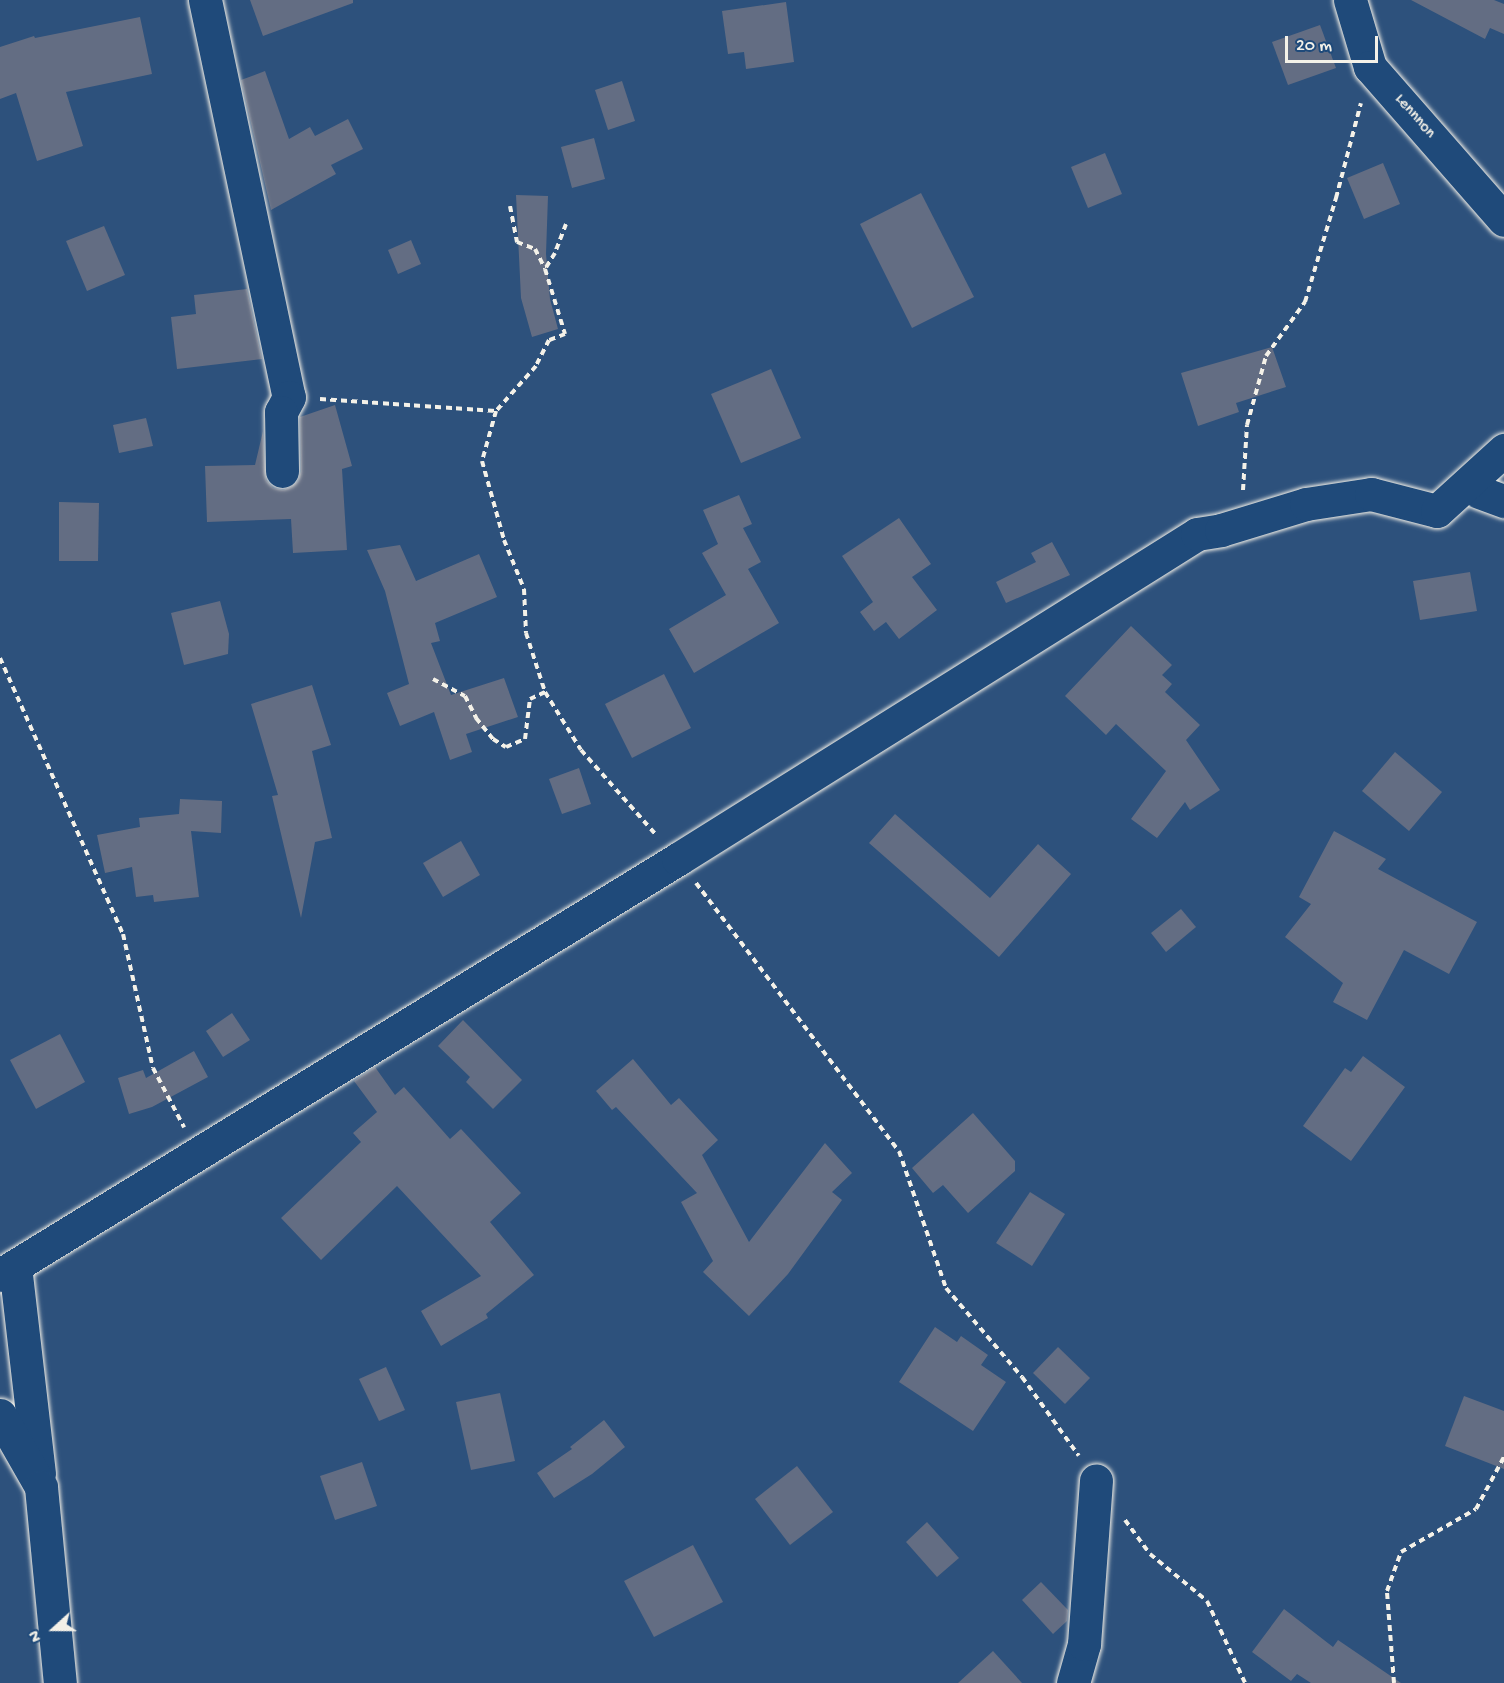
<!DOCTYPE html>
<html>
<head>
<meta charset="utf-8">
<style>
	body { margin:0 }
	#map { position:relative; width:1504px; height:1683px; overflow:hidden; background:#2d517c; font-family:"Gochi Hand",sans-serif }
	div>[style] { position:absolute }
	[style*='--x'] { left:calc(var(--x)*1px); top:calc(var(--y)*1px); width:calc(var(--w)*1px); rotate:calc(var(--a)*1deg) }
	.building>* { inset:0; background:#636d83 }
	.path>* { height:4px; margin-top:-2px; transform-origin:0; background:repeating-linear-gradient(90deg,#f4f1e8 0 6px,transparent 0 10.5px) }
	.roads { filter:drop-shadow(0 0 2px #f4f1e8) drop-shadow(0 0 2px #f4f1e8) }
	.minor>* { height:33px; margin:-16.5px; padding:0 16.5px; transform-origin:16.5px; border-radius:16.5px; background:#1f4a7a }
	span { translate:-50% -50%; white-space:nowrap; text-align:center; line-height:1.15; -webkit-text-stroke:6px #1f4a7a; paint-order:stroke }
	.street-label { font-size:16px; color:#f4f1e8 }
	.north { position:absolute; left:24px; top:1599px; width:60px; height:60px; -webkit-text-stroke:4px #1f4a7a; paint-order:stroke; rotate:249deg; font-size:16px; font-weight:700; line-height:24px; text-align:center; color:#f4f1e8 }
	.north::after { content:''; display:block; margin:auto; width:21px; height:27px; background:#f4f1e8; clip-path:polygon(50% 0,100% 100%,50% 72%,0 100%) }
	.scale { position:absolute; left:1285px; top:36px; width:93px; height:27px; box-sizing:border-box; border:3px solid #f4f1e8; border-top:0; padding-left:8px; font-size:18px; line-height:21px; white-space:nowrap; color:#f4f1e8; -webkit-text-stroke:4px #1f4a7a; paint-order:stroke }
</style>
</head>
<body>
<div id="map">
	<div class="building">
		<i style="clip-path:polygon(250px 0,353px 0,353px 3px,263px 36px)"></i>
		<i style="clip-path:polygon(1411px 0,1494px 0,1504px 4px,1504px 34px,1490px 28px,1485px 39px)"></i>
		<i style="clip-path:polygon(786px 2px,794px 62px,746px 69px,744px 52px,728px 54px,722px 11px)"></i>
		<i style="clip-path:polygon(140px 17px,152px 74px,66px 92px,83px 146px,37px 161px,16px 93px,0 99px,0 47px,34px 36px,35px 38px)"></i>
		<i style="clip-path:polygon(1320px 25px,1336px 68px,1288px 85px,1272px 42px)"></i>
		<i style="clip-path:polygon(265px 71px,289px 139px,310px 127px,315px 136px,348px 119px,363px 149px,331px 165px,336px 174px,271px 210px,241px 80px)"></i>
		<i style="clip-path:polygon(622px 81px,635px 121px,608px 130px,595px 90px)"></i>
		<i style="clip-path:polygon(594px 138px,605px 179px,572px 188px,561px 147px)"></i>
		<i style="clip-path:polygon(1105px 153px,1122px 194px,1088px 208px,1071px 167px)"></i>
		<i style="clip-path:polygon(1383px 163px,1400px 204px,1364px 219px,1347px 178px)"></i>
		<i style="clip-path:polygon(921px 193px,974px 297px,912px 328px,860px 224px)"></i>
		<i style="clip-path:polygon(516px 195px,548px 196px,546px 254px,550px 299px,558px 329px,532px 337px,521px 298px)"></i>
		<i style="clip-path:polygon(104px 226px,125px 275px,87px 291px,66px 241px)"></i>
		<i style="clip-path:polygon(411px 240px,421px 264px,398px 274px,388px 250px)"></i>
		<i style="clip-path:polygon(247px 289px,262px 359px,177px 369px,171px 317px,196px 314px,194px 295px)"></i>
		<i style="clip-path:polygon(1272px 347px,1286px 387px,1236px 403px,1239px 412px,1198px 426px,1181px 373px)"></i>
		<i style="clip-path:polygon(771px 369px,801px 438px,741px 463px,711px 394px)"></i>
		<i style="clip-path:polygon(335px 405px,352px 466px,342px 469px,347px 550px,293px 553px,291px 519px,207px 522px,205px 466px,255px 465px,263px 431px,266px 480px,273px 488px,283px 490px,291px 487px,298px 481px,301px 471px,300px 417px)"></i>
		<i style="clip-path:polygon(146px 418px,153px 446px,119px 453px,113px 425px)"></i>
		<i style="clip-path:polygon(739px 495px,752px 524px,743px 528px,761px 562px,748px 569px,779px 623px,694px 673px,669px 629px,726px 595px,702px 553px,718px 544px,703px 510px)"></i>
		<i style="clip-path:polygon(59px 502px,99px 503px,98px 561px,59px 561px)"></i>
		<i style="clip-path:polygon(899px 518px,931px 564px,912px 577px,937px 610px,899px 639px,886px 622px,874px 631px,860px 612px,873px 602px,842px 556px)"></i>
		<i style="clip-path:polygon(1052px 542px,1070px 575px,1006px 603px,996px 582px,1036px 562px,1031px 553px)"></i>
		<i style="clip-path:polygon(400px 545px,416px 581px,479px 554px,497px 597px,435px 623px,440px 641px,431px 643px,451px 695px,504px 678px,518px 717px,466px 734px,472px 752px,450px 760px,434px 712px,400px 726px,387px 693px,409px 684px,385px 591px,367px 550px)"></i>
		<i style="clip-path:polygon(1470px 572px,1477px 611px,1420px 620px,1413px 581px)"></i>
		<i style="clip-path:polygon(220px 601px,229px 634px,228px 654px,184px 665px,171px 613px)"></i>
		<i style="clip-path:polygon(1131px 626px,1172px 665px,1162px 675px,1172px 684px,1165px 692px,1200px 725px,1186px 740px,1220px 790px,1190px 810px,1185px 802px,1157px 838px,1131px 819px,1166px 771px,1116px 724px,1106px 735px,1065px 696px)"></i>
		<i style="clip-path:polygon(664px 674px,691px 728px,632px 758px,605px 704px)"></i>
		<i style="clip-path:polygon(312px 685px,331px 745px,312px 751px,332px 838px,315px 842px,301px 918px,272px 796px,278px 795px,251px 704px)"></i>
		<i style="clip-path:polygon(1395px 752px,1442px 792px,1409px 831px,1362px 791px)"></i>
		<i style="clip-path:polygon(579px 768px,591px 804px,562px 814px,549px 779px)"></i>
		<i style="clip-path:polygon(180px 799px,222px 801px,221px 833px,191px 831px,199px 897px,154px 902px,153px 895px,136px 897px,132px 867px,105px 873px,97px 835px,140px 827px,139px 818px,179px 814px)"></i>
		<i style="clip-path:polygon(895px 814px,990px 898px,1038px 844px,1071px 874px,999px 957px,869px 843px)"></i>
		<i style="clip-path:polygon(1334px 831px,1386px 859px,1378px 869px,1477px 922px,1449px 974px,1404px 950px,1367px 1020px,1333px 1002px,1343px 983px,1285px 937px,1311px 904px,1299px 897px)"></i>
		<i style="clip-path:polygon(461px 841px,480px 875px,443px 897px,423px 863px)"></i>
		<i style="clip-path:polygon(1181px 909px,1196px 927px,1166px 952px,1151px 933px)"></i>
		<i style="clip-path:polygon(232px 1013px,250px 1040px,223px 1057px,206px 1031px)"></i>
		<i style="clip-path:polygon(463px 1020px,522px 1080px,493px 1109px,466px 1082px,470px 1077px,438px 1046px)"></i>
		<i style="clip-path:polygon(60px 1034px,85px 1082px,36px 1109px,10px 1060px)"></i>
		<i style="clip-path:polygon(194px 1051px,208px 1077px,152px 1107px,129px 1114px,118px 1078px,143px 1070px,146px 1078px)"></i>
		<i style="clip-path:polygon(1363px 1056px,1405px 1087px,1351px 1161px,1303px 1126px,1345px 1068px,1351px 1072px)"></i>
		<i style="clip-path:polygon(633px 1059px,671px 1105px,679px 1098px,718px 1140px,702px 1155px,749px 1242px,825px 1143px,852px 1173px,832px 1192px,842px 1200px,788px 1274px,749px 1316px,703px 1272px,713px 1261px,681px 1202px,697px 1193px,616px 1107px,612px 1110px,596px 1091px)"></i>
		<i style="clip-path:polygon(375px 1067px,395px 1095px,404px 1087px,450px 1139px,461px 1129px,521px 1193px,490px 1222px,534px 1275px,486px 1314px,488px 1318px,441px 1346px,421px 1311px,481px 1276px,397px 1186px,321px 1260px,281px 1218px,361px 1142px,353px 1133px,377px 1112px,354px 1081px)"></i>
		<i style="clip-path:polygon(973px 1113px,1015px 1161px,1015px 1171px,968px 1213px,943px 1185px,933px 1193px,912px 1168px)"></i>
		<i style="clip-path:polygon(1030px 1192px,1065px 1214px,1032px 1266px,996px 1243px)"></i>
		<i style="clip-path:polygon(935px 1327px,957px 1342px,961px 1336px,988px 1355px,981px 1365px,1006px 1382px,973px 1431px,899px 1382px)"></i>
		<i style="clip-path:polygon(1058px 1347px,1090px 1378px,1065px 1404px,1033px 1373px)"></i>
		<i style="clip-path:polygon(386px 1367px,405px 1410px,379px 1421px,359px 1379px)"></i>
		<i style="clip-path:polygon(500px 1393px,515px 1461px,471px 1470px,456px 1402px)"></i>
		<i style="clip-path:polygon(1464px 1396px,1504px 1411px,1504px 1469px,1445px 1446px)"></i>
		<i style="clip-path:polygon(604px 1420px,625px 1447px,592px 1474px,554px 1498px,537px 1473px,572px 1449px,570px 1447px)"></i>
		<i style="clip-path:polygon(362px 1462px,377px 1506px,335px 1520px,320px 1476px)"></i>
		<i style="clip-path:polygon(797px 1466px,833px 1512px,790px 1545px,755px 1499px)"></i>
		<i style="clip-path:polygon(927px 1522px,959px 1558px,937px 1577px,906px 1542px)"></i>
		<i style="clip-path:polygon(693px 1545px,723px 1602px,654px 1637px,624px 1581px)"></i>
		<i style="clip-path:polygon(1041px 1582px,1068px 1610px,1067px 1621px,1053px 1634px,1022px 1600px)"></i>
		<i style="clip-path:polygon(1284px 1609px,1333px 1647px,1338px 1640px,1401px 1683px,1311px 1683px,1297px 1674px,1291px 1681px,1252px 1652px)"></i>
		<i style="clip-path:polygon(993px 1651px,1022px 1683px,958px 1683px)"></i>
	</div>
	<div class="path">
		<i style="--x:510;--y:206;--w:37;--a:79"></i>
		<i style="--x:517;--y:242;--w:19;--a:21"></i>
		<i style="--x:535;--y:249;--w:22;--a:63"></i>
		<i style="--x:566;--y:224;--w:31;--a:111"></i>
		<i style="--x:555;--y:253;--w:19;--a:122"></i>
		<i style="--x:545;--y:269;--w:68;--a:72.9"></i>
		<i style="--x:565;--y:334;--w:17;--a:159"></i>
		<i style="--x:549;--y:340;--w:29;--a:117"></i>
		<i style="--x:536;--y:366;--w:60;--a:131.6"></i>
		<i style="--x:496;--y:411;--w:52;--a:105.6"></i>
		<i style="--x:482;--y:461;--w:82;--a:74.4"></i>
		<i style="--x:504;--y:540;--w:53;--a:67.8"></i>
		<i style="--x:524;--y:589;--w:44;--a:87.4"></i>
		<i style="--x:526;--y:633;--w:62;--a:72.1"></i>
		<i style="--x:545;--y:692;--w:68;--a:58.2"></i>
		<i style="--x:581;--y:750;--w:115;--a:48.5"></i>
		<i style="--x:320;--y:399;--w:176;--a:3.9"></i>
		<i style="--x:1243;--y:490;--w:65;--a:-86.5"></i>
		<i style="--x:1247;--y:425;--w:72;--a:-74.6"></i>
		<i style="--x:1266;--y:356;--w:67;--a:-54.2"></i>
		<i style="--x:1305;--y:302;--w:109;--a:-73.4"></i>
		<i style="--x:1336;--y:198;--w:98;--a:-75.3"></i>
		<i style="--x:0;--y:658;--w:302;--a:66"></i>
		<i style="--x:123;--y:934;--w:137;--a:77.4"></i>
		<i style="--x:153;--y:1068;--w:67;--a:62.3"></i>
		<i style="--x:433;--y:679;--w:36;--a:28"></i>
		<i style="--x:465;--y:696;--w:25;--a:63"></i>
		<i style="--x:476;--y:718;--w:27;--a:51"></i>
		<i style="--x:493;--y:739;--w:15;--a:32"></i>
		<i style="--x:506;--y:747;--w:21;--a:-23"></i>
		<i style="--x:525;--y:739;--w:40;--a:-82.9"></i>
		<i style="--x:530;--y:699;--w:17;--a:-25"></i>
		<i style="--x:696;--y:883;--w:336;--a:52.9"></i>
		<i style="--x:899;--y:1151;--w:145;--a:71.1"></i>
		<i style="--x:946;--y:1288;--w:117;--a:49.5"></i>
		<i style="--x:1022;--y:1377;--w:97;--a:54.2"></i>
		<i style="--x:1125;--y:1520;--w:42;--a:53.7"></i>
		<i style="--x:1150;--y:1554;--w:74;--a:39.5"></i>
		<i style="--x:1207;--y:1601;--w:90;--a:65.1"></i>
		<i style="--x:1394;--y:1683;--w:92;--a:-94.4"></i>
		<i style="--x:1387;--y:1591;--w:41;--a:-70.3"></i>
		<i style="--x:1401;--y:1552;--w:86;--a:-29.8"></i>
		<i style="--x:1476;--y:1509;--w:59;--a:-61.7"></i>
	</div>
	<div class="roads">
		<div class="minor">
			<i style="--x:205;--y:0;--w:406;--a:78.1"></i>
			<i style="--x:289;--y:397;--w:17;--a:118"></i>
			<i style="--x:281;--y:412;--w:59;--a:89"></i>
			<i style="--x:1350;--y:0;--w:70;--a:73.4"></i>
			<i style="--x:1370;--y:67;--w:203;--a:48.8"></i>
			<i style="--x:1479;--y:492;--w:27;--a:20"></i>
			<i style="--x:15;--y:1266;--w:209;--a:83.4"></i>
			<i style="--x:0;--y:1275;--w:795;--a:-31.53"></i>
			<i style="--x:678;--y:859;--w:612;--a:-32.05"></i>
			<i style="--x:1197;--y:534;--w:24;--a:-9"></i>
			<i style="--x:1221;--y:530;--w:89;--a:-17"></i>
			<i style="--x:1306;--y:504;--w:66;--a:-8.7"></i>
			<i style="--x:1371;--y:494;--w:68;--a:14.4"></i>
			<i style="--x:1437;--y:511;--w:91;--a:-42.3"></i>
			<i style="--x:0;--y:1415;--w:83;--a:60.3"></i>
			<i style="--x:41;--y:1487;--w:197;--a:84.5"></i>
			<i style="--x:1073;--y:1683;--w:41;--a:-74.2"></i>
			<i style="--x:1084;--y:1644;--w:164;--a:-85.8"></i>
		</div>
	</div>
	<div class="street-label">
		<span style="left:1414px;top:117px;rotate:49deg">Lennnon</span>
	</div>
	<div class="north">N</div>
	<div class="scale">20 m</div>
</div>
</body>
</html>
